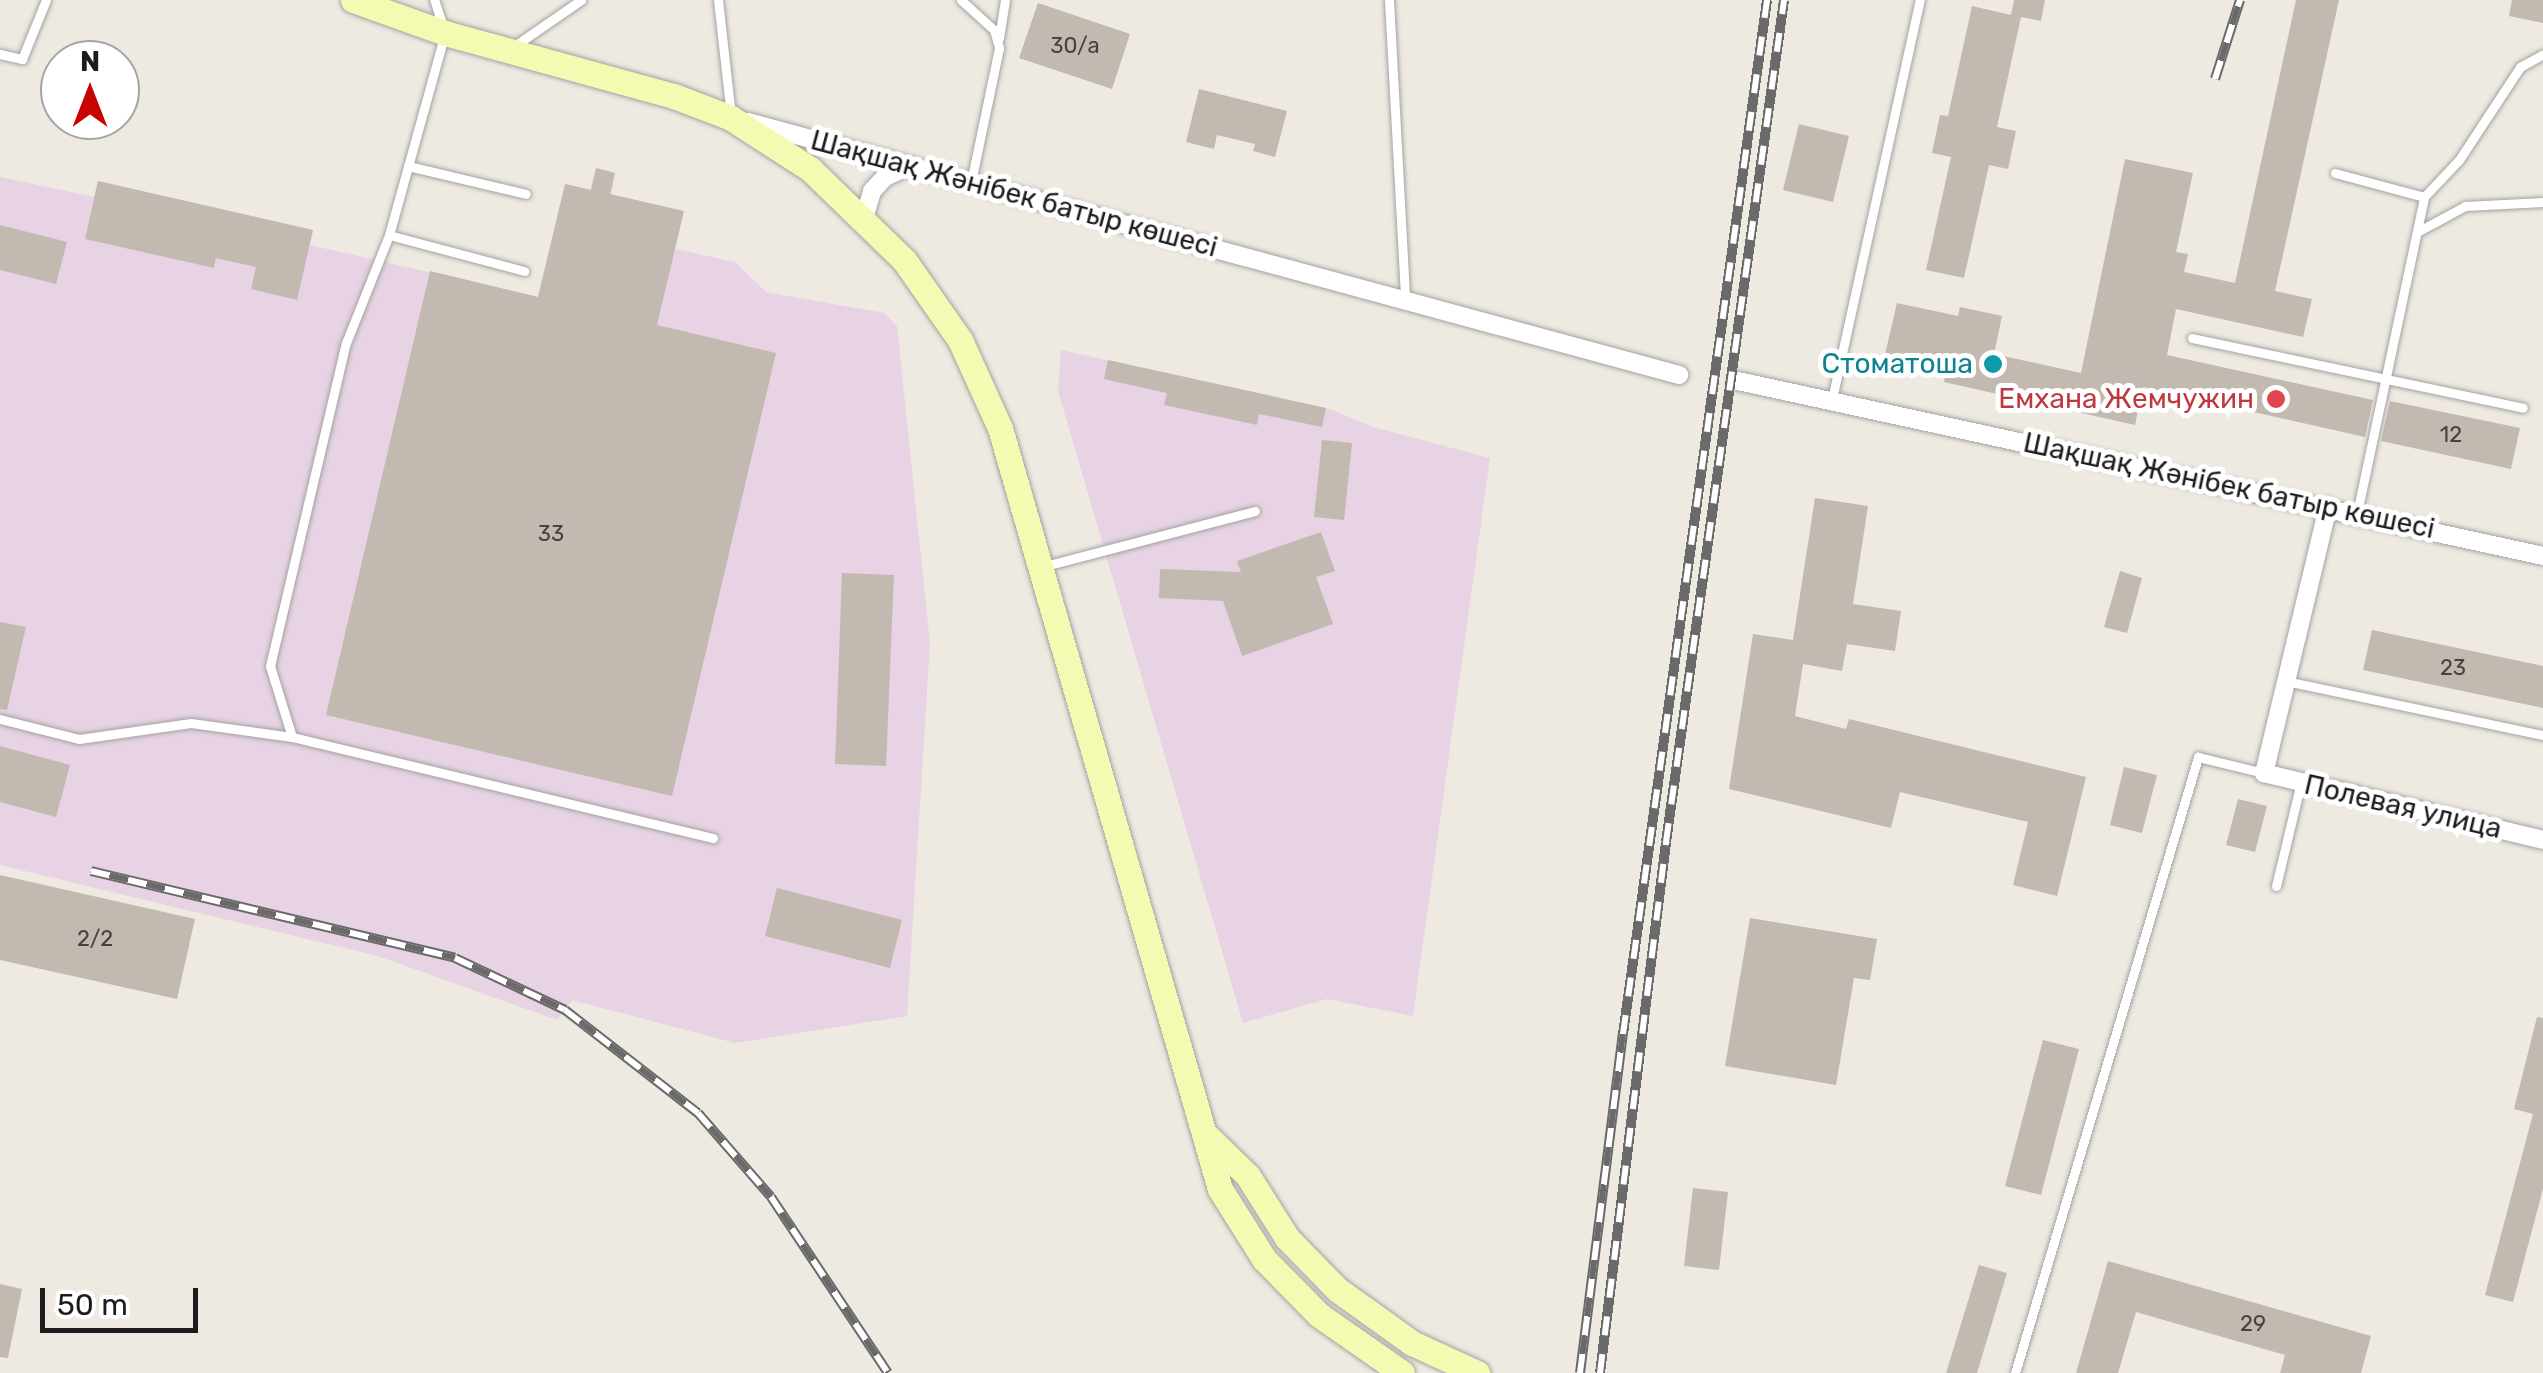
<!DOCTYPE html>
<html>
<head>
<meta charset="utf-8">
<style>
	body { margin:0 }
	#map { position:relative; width:2543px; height:1373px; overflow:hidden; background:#eeeae1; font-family:Rubik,sans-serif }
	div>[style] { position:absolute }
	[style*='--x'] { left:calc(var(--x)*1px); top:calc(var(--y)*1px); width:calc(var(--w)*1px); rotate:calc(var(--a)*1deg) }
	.industrial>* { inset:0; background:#e7d3e3 }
	.building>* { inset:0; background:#c2b9b1 }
	.roads { filter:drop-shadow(0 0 2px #a3a3a3) drop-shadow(0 0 2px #a3a3a3) }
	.lane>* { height:9px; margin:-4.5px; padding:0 4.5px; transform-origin:4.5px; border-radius:4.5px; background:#fff }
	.street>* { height:18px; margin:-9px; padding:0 9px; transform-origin:9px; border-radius:9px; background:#fff }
	.secondary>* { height:25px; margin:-12.5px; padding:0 12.5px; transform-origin:12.5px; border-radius:12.5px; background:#f5fab3 }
	.rail>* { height:10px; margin-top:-5px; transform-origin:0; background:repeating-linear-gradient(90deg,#fff 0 19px,#6a6a6a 0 38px); box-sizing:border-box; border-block:2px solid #6a6a6a }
	.dots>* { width:28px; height:28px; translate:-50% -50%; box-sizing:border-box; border:5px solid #fff; border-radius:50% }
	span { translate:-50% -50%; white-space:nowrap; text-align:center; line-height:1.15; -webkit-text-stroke:10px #fff; paint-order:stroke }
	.number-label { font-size:22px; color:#464341 }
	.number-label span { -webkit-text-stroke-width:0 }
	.street-label { font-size:28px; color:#1c1c1c }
	.culture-label { font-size:28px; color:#0d838f }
	.right { translate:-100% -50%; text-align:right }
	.health-label { font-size:28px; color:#be3a42 }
	.north { position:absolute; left:40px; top:40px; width:100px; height:100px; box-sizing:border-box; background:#fff; border:2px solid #a4a4a4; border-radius:50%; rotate:0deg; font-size:28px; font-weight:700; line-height:40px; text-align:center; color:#1c1c1c }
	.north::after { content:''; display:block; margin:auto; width:35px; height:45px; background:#c80300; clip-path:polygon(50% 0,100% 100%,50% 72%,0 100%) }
	.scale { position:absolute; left:40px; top:1288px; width:158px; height:45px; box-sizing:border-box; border:5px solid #1c1c1c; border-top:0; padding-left:12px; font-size:30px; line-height:35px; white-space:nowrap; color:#1c1c1c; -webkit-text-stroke:8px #fff; paint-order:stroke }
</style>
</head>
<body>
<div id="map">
	<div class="industrial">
		<i style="clip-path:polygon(596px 168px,615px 173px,611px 195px,675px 249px,735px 262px,766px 292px,884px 313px,897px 326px,930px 643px,907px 1016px,735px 1043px,572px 1000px,557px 1020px,378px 956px,0 865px,0 177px,94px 197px,98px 181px,313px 230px,310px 245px,538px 297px,565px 184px,590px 190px)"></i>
		<i style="clip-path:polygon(1061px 350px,1333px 410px,1373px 427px,1490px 458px,1413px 1016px,1327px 999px,1243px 1023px,1058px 391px)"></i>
	</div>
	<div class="building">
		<i style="clip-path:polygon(2014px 0,2045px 0,2041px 21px,2021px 17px,1997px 127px,2016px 131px,2008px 169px,1989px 165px,1964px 278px,1926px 270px,1951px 157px,1932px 153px,1940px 115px,1948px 116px,1972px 6px,2011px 15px)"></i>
		<i style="clip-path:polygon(2296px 0,2339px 0,2275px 291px,2312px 299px,2303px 337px,2176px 309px,2167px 355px,2373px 400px,2365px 437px,2143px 387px,2135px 425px,1944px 382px,1945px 376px,1883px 363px,1897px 303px,1958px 316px,1960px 307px,2002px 316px,1994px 354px,2081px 373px,2125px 159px,2193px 173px,2176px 252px,2188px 254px,2184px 272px,2235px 283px)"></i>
		<i style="clip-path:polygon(2512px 0,2543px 0,2543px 23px,2509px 16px)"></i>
		<i style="clip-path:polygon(1038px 3px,1130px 34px,1112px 89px,1019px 58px)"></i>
		<i style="clip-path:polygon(1199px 89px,1287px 111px,1275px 157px,1253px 151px,1255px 144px,1217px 135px,1214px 149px,1186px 142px)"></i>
		<i style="clip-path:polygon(1799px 124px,1849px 136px,1833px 202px,1783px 190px)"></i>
		<i style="clip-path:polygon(596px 168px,615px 173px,610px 194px,684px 211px,657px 325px,776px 353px,672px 796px,326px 715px,430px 271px,538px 297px,565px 184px,591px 190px)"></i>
		<i style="clip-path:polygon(98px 181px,313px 230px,297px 300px,251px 289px,256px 267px,216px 258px,214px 268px,85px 239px)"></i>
		<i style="clip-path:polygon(0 225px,67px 242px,56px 284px,0 270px)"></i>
		<i style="clip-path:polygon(1108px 360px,1326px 408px,1322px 427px,1259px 414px,1257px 425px,1164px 405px,1167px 393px,1104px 379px)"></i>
		<i style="clip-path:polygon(2390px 401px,2520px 428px,2511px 469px,2381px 441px)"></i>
		<i style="clip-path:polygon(1322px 440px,1352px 443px,1344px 520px,1314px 517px)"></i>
		<i style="clip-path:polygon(1815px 498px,1868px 506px,1853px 604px,1901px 611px,1895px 651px,1847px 644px,1842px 671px,1803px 664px,1795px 716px,1846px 729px,1849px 719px,2086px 777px,2057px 896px,2013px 885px,2028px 822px,1900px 792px,1891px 828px,1729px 789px,1753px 634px,1793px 640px)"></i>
		<i style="clip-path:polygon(1321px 532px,1335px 571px,1316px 577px,1333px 624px,1242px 656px,1223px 601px,1159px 598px,1160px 569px,1241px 572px,1237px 561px)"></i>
		<i style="clip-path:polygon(2120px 571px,2142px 578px,2127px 633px,2104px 627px)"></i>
		<i style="clip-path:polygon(842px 573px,894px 575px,886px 766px,835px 764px)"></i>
		<i style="clip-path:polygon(0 622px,26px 627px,7px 710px,0 709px)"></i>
		<i style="clip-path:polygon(2372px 630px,2543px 666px,2543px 708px,2363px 670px)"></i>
		<i style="clip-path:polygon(0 746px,70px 765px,56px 817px,0 802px)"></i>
		<i style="clip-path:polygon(2124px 767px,2157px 775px,2142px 833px,2110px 825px)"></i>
		<i style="clip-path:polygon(2238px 799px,2267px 806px,2255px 852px,2226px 845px)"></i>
		<i style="clip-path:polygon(0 875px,195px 919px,177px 999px,0 960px)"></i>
		<i style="clip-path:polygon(777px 888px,902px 920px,890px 968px,765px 936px)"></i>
		<i style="clip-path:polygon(1750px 918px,1877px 939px,1870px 980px,1854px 978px,1836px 1085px,1725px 1066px)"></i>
		<i style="clip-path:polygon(2537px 1017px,2543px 1018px,2543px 1189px,2513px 1302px,2485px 1295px,2533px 1114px,2514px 1109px)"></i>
		<i style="clip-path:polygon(2043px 1040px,2079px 1049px,2041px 1195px,2005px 1186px)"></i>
		<i style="clip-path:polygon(1693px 1188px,1728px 1192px,1719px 1270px,1684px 1266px)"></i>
		<i style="clip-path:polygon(2108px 1261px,2371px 1336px,2361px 1373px,2280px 1373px,2285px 1355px,2136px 1312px,2118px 1373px,2076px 1373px)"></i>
		<i style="clip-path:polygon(1979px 1265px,2007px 1273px,1977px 1373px,1946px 1373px)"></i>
		<i style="clip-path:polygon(0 1284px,22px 1289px,8px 1358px,0 1357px)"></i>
	</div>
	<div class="roads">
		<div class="lane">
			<i style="--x:718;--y:0;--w:116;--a:83.6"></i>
			<i style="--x:961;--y:0;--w:45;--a:42.3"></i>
			<i style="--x:994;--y:30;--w:19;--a:74"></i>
			<i style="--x:999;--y:48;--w:137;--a:101.8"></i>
			<i style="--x:1389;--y:0;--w:300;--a:86.9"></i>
			<i style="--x:999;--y:38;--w:38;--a:-81"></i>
			<i style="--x:513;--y:47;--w:83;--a:-34.7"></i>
			<i style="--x:0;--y:54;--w:23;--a:13"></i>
			<i style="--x:22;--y:59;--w:64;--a:-67.9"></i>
			<i style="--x:408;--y:166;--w:121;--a:13.3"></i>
			<i style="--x:2335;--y:173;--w:92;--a:15.1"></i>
			<i style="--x:2417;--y:232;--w:55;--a:-28.4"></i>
			<i style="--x:2465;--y:206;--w:78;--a:-2.9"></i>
			<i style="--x:389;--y:235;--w:140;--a:14.9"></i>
			<i style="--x:2192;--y:338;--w:338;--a:11.9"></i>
			<i style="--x:1832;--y:399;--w:409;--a:-77.6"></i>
			<i style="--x:2357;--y:513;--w:323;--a:-78"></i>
			<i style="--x:2424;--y:197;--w:51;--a:-46.6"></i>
			<i style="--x:2459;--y:160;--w:111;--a:-56.7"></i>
			<i style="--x:2520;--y:67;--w:26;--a:-29"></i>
			<i style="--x:1045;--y:566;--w:217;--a:-14.7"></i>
			<i style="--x:2286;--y:681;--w:263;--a:11.9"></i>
			<i style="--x:0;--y:719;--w:81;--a:14.2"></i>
			<i style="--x:79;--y:739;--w:113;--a:-8.1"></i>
			<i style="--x:191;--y:723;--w:102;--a:7.9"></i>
			<i style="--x:292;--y:737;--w:433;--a:13.5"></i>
			<i style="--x:292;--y:737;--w:74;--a:-107.2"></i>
			<i style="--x:270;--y:666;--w:332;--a:-76.8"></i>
			<i style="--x:346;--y:343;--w:116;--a:-68.3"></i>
			<i style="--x:389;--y:235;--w:210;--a:-74.5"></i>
			<i style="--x:445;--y:33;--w:35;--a:-108"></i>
			<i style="--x:2276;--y:886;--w:107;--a:-76.5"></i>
			<i style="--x:2015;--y:1373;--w:643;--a:-73.45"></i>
			<i style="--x:2198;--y:757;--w:68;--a:13.6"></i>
		</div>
		<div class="street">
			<i style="--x:748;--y:122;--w:965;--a:15.2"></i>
			<i style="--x:864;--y:218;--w:28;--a:-73"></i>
			<i style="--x:872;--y:191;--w:19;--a:-47"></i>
			<i style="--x:885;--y:177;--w:26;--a:-25"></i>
			<i style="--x:1738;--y:381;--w:824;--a:12.26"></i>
			<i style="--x:2328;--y:507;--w:274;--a:103.5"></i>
			<i style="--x:2264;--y:773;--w:287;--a:13.5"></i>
		</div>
		<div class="secondary">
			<i style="--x:353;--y:0;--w:98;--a:19.7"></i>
			<i style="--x:445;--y:33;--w:238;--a:15.4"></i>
			<i style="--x:674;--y:96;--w:61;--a:21.1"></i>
			<i style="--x:731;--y:118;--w:94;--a:32.8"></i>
			<i style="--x:810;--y:169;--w:131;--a:44.1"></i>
			<i style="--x:904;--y:260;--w:98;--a:55"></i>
			<i style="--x:960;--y:340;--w:97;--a:65.6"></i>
			<i style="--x:1000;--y:428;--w:792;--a:73.88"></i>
			<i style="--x:1220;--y:1189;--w:83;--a:57.8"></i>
			<i style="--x:1264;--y:1259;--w:78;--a:45.5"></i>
			<i style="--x:1319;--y:1315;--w:101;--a:34.9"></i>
			<i style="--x:1208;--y:1137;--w:56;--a:44.3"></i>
			<i style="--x:1248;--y:1176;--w:73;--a:57.8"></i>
			<i style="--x:1287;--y:1238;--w:73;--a:45.6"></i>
			<i style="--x:1338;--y:1290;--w:91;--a:35.6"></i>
			<i style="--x:1412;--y:1343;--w:72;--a:24.8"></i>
		</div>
	</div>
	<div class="rail">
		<i style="--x:2215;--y:79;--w:83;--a:-72.4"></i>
		<i style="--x:91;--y:871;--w:374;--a:13.4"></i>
		<i style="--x:455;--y:958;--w:122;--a:25.3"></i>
		<i style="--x:565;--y:1010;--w:168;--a:37.8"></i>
		<i style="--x:698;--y:1113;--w:111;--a:49"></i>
		<i style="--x:771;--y:1197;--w:211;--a:56.4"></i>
		<i style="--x:1580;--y:1373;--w:342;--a:-82.8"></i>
		<i style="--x:1623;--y:1034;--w:1044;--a:-82.07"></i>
		<i style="--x:1600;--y:1373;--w:535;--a:-82.91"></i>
		<i style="--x:1666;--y:842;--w:850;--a:-82.02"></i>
	</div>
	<div class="dots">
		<i style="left:1993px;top:364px;background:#0f9aa8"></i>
		<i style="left:2276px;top:399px;background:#e0444e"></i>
	</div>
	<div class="number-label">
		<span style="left:1075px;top:46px">30/а</span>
		<span style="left:2451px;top:435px">12</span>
		<span style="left:551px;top:534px">33</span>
		<span style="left:2453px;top:668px">23</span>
		<span style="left:95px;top:939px">2/2</span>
		<span style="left:2253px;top:1324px">29</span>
	</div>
	<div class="street-label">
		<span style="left:1014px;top:194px;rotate:15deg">Шақшақ Жәнібек батыр көшесі</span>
		<span style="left:2229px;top:486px;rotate:12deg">Шақшақ Жәнібек батыр көшесі</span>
		<span style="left:2403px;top:807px;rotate:13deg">Полевая улица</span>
	</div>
	<div class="culture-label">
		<span class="right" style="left:1973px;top:364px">Стоматоша</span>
	</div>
	<div class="health-label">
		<span class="right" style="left:2254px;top:399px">Емхана Жемчужин</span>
	</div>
	<div class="north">N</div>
	<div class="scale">50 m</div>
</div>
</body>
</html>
